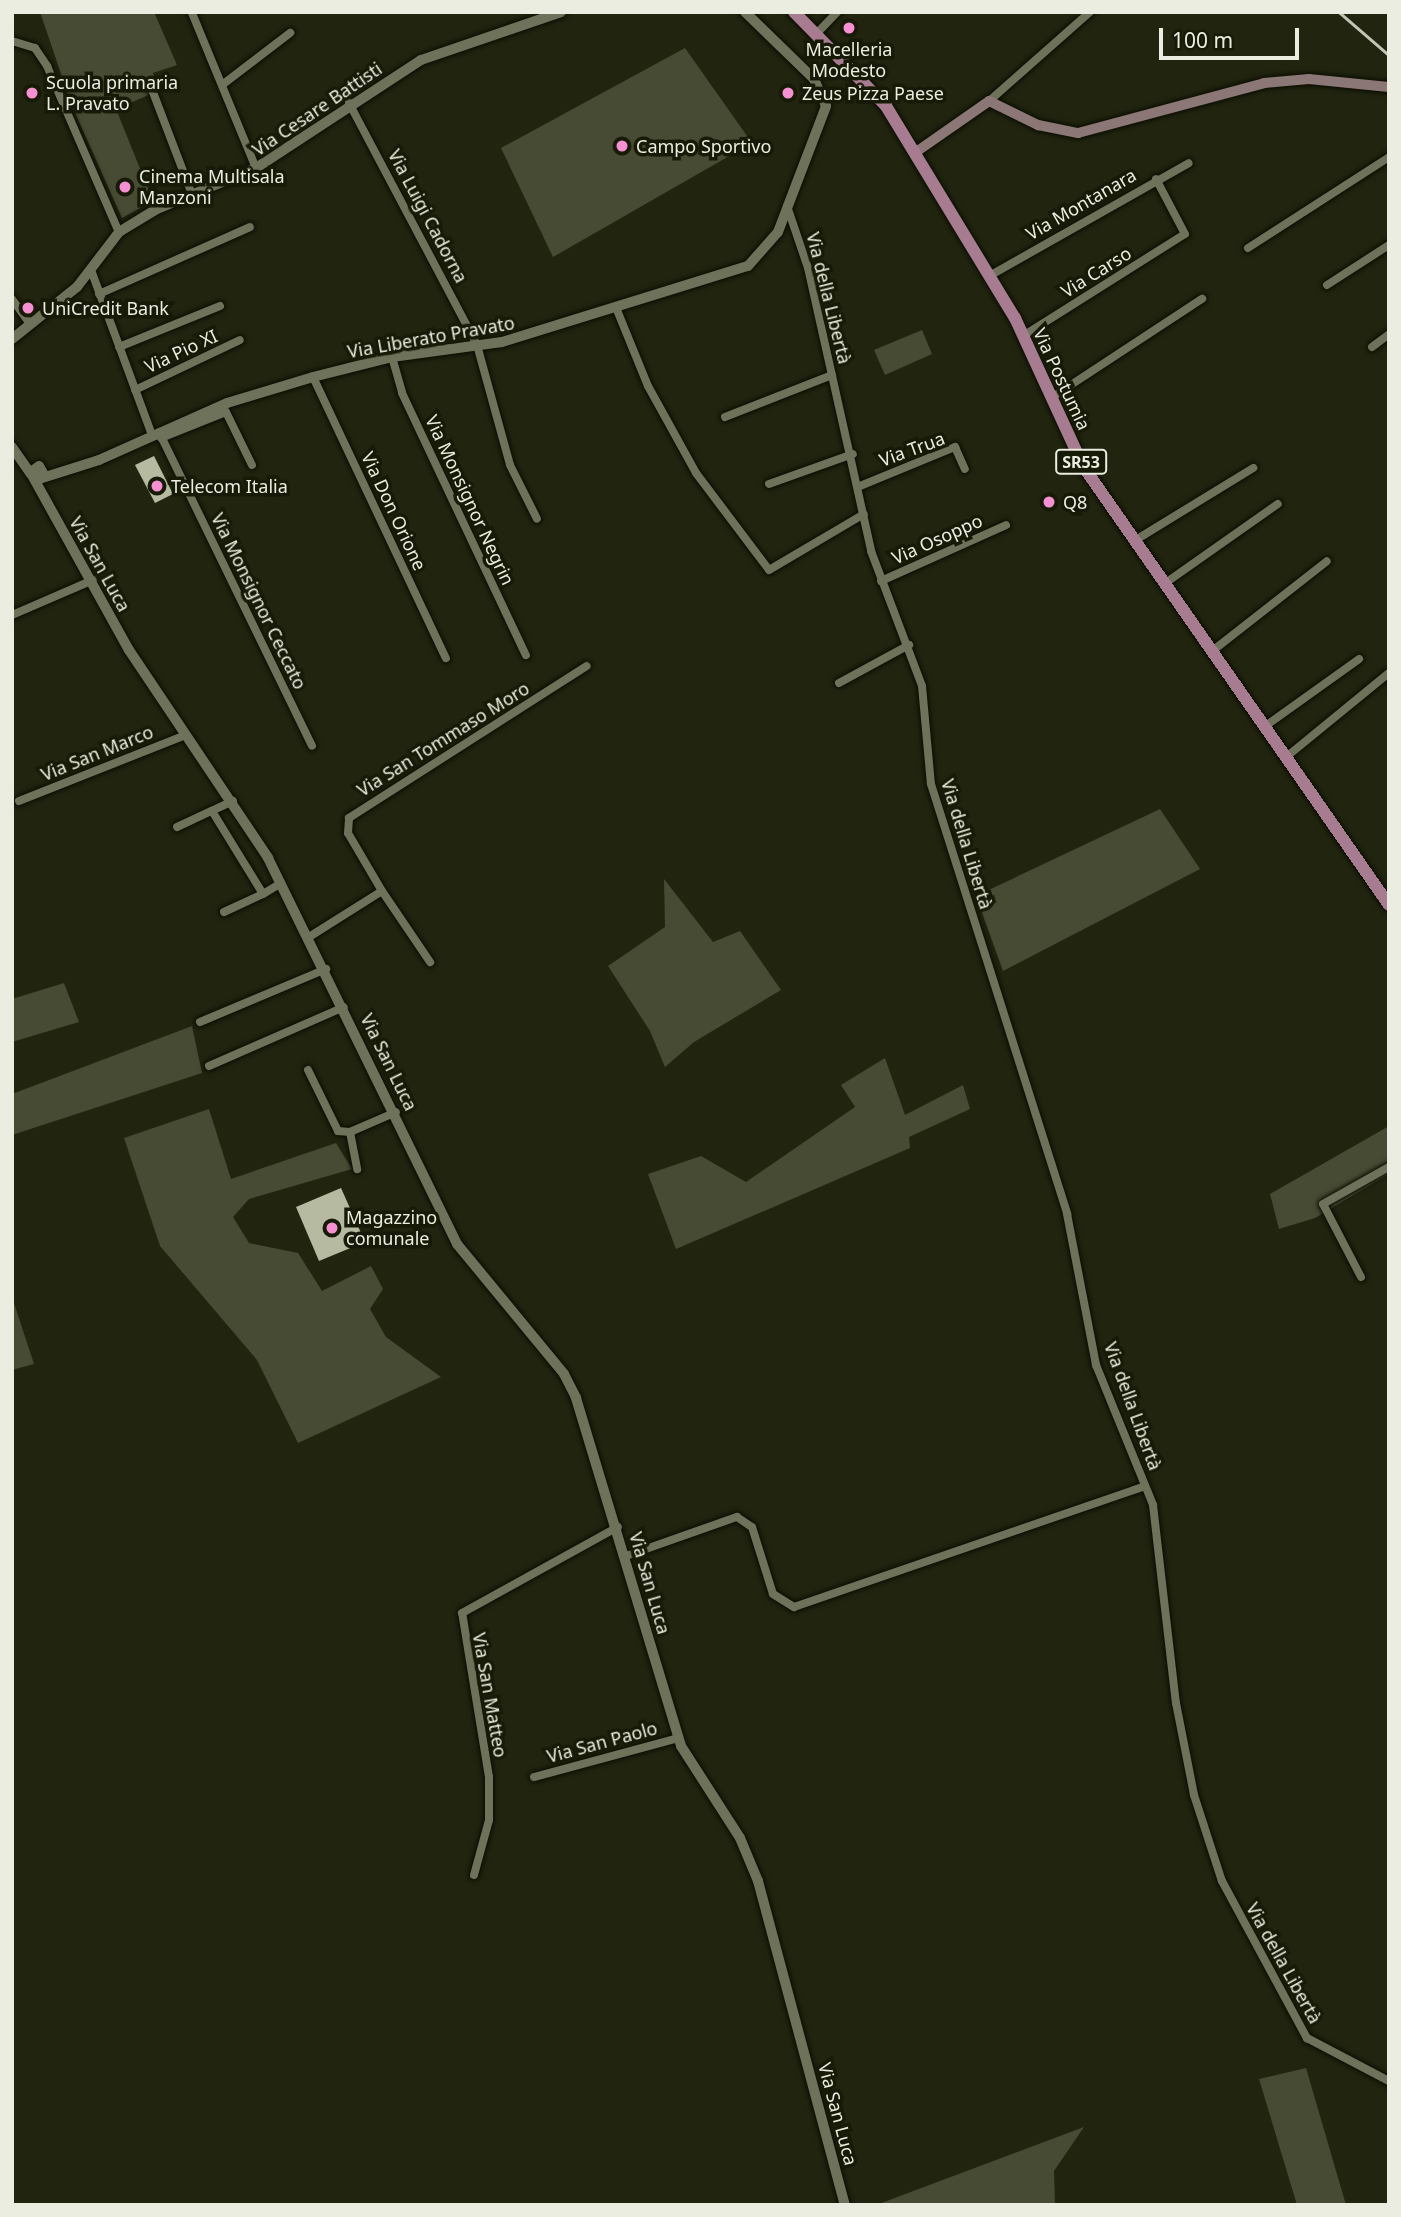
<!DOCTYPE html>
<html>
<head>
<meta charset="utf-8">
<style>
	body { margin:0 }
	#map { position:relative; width:1401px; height:2217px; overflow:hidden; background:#21240f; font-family:"Noto Sans",sans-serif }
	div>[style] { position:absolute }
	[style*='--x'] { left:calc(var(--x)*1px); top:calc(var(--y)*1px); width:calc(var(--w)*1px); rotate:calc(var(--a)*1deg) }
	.green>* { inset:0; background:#474b33 }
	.building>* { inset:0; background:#b5baa0 }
	.roads { filter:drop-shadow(0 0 2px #0a0d00) drop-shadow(0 0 2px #0a0d00) }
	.minor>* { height:8px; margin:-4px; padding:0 4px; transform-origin:4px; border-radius:4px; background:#6e725a }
	.tertiary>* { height:10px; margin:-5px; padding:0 5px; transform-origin:5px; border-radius:5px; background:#6e725a }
	.secondary>* { height:10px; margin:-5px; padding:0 5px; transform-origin:5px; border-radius:5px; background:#8b7775 }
	.primary>* { height:12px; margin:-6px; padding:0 6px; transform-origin:6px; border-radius:6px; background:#a87c90 }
	.rail>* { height:2.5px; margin:-1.25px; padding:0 1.25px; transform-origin:1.25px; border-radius:1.25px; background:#c2c5b6 }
	.dots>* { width:19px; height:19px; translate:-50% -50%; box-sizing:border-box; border:4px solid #171a06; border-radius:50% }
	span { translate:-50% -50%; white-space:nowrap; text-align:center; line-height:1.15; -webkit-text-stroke:7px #171a06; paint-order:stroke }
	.shield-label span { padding:2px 5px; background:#171a06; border:2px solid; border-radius:5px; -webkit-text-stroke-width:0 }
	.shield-label { font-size:16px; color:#eaeddf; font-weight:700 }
	.poi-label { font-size:18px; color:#eaeddf }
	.left { translate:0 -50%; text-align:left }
	.street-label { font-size:18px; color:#eaeddf }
	.frame { position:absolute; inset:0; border:14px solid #eaeddf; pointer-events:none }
	.scale { position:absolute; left:1159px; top:28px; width:140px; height:32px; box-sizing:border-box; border:4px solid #eaeddf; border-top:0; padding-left:9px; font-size:21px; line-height:24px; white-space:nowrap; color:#eaeddf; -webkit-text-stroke:5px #171a06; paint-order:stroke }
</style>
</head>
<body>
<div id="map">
	<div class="green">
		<i style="clip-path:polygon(40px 12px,154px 12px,177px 65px,153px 73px,158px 91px,116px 109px,153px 201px,122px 218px,72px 106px)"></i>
		<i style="clip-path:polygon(685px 48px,752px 143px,553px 257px,501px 148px)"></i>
		<i style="clip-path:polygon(922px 330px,932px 354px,885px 375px,874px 350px)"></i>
		<i style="clip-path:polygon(1160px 809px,1200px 869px,1003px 971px,976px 896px)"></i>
		<i style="clip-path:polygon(664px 879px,713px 942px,740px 931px,781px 990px,694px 1042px,665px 1067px,650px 1031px,608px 966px,665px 927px)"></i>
		<i style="clip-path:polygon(64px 983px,79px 1022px,12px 1042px,12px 999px)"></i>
		<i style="clip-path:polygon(192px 1026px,202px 1073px,12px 1135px,12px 1094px)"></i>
		<i style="clip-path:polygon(885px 1058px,905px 1115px,963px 1085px,970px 1109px,909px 1137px,910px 1148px,676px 1249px,648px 1174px,701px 1156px,746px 1182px,855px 1107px,841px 1085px)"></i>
		<i style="clip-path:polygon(209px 1109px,231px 1179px,336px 1143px,352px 1169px,249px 1199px,233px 1217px,249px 1243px,298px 1253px,322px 1291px,371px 1266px,383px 1289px,370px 1309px,386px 1337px,441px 1377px,298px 1443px,257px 1360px,160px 1246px,124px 1138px)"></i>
		<i style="clip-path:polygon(1389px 1126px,1389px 1174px,1315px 1218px,1279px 1229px,1270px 1194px)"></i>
		<i style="clip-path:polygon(12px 1297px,34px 1364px,12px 1370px)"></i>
		<i style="clip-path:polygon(1306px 2068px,1346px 2205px,1297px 2205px,1259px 2079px)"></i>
		<i style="clip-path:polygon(1084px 2127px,1054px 2171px,1055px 2205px,876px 2205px)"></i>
	</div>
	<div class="building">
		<i style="clip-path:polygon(154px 456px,173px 494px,155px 503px,135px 465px)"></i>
		<i style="clip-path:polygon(341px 1188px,365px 1242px,319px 1261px,296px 1207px)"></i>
	</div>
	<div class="roads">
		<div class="minor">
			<i style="--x:192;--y:13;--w:168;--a:67.6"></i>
			<i style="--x:818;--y:32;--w:28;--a:-46"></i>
			<i style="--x:12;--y:41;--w:24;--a:17"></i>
			<i style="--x:35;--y:48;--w:22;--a:56"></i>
			<i style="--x:47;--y:66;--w:181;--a:66.6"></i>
			<i style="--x:222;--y:85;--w:86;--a:-37.4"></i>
			<i style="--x:151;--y:87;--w:112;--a:69.1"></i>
			<i style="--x:989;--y:101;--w:135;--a:-41.4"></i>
			<i style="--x:349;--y:103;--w:274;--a:62.1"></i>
			<i style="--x:477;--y:345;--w:124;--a:74.6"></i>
			<i style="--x:510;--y:465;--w:60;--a:63.4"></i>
			<i style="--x:787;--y:206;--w:65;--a:71.3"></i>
			<i style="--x:808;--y:268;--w:290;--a:77.4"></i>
			<i style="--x:871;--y:551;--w:144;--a:69.3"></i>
			<i style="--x:922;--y:686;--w:98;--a:84.8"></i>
			<i style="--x:931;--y:784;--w:451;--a:72.4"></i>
			<i style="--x:1067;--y:1214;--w:154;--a:79.1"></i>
			<i style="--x:1096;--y:1365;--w:151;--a:67.8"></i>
			<i style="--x:1153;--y:1505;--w:199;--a:83.4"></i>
			<i style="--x:1176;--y:1703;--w:94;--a:78.9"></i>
			<i style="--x:1194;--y:1795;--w:90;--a:72"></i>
			<i style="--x:1222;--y:1881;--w:179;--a:61.6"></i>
			<i style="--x:1307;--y:2038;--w:93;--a:27.7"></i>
			<i style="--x:1248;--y:248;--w:168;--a:-32.8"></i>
			<i style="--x:91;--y:270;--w:176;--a:69.7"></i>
			<i style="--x:991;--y:275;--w:227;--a:-29.5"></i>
			<i style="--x:1327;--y:285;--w:74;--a:-32.8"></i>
			<i style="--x:99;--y:294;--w:165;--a:-23.9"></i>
			<i style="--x:12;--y:299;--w:31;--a:54"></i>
			<i style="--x:617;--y:310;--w:82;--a:67.8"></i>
			<i style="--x:648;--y:386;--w:99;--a:61.1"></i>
			<i style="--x:696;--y:473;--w:121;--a:53"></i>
			<i style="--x:769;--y:570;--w:110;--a:-30.5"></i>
			<i style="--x:1023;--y:336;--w:191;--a:-32.2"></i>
			<i style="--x:1185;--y:234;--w:62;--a:-117.8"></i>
			<i style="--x:119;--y:347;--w:109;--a:-22.1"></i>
			<i style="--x:1372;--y:347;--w:21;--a:-37"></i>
			<i style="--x:392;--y:357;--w:37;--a:74"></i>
			<i style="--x:402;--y:393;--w:290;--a:64.7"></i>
			<i style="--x:313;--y:377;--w:311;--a:64.7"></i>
			<i style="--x:135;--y:390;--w:116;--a:-25.5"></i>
			<i style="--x:1051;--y:398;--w:181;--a:-33.3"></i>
			<i style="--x:725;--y:417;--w:115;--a:-21.4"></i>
			<i style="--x:159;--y:432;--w:349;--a:64"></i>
			<i style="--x:161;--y:438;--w:70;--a:-21.8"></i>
			<i style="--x:226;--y:412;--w:59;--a:63.9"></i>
			<i style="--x:769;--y:484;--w:89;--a:-19.7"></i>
			<i style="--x:860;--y:486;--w:103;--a:-22.3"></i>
			<i style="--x:955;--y:447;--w:24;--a:66"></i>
			<i style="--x:1134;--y:541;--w:140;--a:-31.5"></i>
			<i style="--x:881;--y:581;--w:137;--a:-24.1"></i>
			<i style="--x:1164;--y:584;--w:139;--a:-35.1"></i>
			<i style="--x:12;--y:615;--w:88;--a:-23.4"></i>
			<i style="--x:1211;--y:652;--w:147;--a:-38.1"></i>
			<i style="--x:839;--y:683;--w:80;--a:-28.5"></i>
			<i style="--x:1264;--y:727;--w:117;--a:-35.6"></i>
			<i style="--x:1285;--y:758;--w:134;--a:-39.3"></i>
			<i style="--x:19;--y:801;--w:180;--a:-21.6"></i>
			<i style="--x:233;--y:801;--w:23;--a:155"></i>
			<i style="--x:212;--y:811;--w:97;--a:58.4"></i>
			<i style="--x:263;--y:894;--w:21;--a:-31"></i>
			<i style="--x:177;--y:827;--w:38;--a:-25"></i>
			<i style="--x:382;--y:891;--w:86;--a:55.9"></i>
			<i style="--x:224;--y:912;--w:43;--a:-24.8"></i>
			<i style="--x:309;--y:937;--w:86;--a:-32.2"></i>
			<i style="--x:382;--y:891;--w:67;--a:-120.4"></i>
			<i style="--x:348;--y:833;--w:15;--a:-86"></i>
			<i style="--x:349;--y:818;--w:282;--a:-32.6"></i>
			<i style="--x:200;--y:1022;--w:137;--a:-22.8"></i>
			<i style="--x:209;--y:1066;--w:147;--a:-23.6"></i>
			<i style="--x:308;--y:1070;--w:68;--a:63.8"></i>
			<i style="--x:338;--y:1131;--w:12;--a:5"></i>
			<i style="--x:350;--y:1132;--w:50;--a:-23.5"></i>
			<i style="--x:350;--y:1132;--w:38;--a:79"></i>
			<i style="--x:1361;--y:1277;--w:82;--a:-117.5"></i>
			<i style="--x:1323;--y:1204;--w:76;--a:-29.3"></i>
			<i style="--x:626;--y:1556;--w:118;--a:-19.4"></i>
			<i style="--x:737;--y:1517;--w:18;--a:34"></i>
			<i style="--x:752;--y:1527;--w:70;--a:72.6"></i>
			<i style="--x:773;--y:1594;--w:25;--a:32"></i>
			<i style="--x:794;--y:1607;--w:371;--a:-19"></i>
			<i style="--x:534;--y:1777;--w:150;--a:-15.1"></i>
			<i style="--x:474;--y:1875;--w:57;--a:-74.7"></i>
			<i style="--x:489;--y:1820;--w:43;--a:-90"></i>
			<i style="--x:489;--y:1777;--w:166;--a:-99.3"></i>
			<i style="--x:462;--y:1613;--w:178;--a:-28.9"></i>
		</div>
		<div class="tertiary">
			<i style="--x:12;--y:339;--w:83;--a:-38.7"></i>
			<i style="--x:77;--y:287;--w:69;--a:-52.6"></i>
			<i style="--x:119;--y:232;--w:42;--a:-31.4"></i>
			<i style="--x:155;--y:210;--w:109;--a:-22.6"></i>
			<i style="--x:256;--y:168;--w:197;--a:-33.2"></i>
			<i style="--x:421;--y:60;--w:148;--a:-18.9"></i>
			<i style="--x:12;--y:447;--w:33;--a:55"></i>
			<i style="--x:44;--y:475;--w:10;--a:-119"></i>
			<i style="--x:39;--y:466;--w:10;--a:143"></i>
			<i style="--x:31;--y:472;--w:11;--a:41"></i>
			<i style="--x:39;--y:479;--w:63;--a:-17.6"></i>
			<i style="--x:99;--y:460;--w:140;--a:-24"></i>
			<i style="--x:227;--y:403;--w:90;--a:-16.8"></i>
			<i style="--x:313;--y:377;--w:81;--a:-14.2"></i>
			<i style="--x:392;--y:357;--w:111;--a:-7.8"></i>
			<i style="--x:502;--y:342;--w:257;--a:-17.2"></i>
			<i style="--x:748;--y:266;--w:45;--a:-48.6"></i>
			<i style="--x:778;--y:232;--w:135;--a:-69.1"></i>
			<i style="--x:826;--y:106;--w:30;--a:-114"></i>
			<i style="--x:814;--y:79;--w:96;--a:-135.8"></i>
			<i style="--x:33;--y:477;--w:198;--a:61"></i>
			<i style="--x:129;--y:650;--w:250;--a:56.2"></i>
			<i style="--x:268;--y:858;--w:430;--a:63.9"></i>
			<i style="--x:457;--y:1244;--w:168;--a:50.5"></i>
			<i style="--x:564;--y:1374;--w:27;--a:63"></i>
			<i style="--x:576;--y:1398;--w:363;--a:73.2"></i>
			<i style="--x:681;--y:1746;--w:109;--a:57.3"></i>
			<i style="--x:740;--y:1838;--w:47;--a:67.3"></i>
			<i style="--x:758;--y:1881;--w:335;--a:75"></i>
		</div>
		<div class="secondary">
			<i style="--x:916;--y:152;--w:89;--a:-34.9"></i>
			<i style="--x:989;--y:101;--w:55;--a:26.1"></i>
			<i style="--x:1038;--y:125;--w:41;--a:11.3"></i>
			<i style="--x:1078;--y:133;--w:193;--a:-15"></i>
			<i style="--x:1264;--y:83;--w:45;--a:-5.1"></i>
			<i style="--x:1309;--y:79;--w:80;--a:5.7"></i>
		</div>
		<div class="primary">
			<i style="--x:794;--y:12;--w:132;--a:45.6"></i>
			<i style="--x:886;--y:106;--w:248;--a:58.7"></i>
			<i style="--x:1015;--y:318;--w:163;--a:65.3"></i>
			<i style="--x:1083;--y:466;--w:535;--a:55.12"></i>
		</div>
	</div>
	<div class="rail">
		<i style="--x:1339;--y:12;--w:66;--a:40.7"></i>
	</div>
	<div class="dots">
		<i style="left:849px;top:28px;background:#f591d2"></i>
		<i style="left:32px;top:93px;background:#f591d2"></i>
		<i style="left:788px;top:93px;background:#f591d2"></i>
		<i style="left:622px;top:146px;background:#f591d2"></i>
		<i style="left:125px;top:187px;background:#f591d2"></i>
		<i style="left:28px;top:308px;background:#f591d2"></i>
		<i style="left:157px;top:486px;background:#f591d2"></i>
		<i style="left:1049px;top:502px;background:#f591d2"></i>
		<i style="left:332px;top:1228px;background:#f591d2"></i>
	</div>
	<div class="shield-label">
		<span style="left:1081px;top:462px">SR53</span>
	</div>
	<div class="poi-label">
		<span style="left:849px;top:60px">Macelleria<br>Modesto</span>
		<span class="left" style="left:46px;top:93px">Scuola primaria<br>L. Pravato</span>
		<span class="left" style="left:802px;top:93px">Zeus Pizza Paese</span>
		<span class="left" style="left:636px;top:146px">Campo Sportivo</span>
		<span class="left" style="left:139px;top:187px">Cinema Multisala<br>Manzoni</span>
		<span class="left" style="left:42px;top:308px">UniCredit Bank</span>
		<span class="left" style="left:171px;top:486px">Telecom Italia</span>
		<span class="left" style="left:1063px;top:502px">Q8</span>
		<span class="left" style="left:346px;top:1228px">Magazzino<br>comunale</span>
	</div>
	<div class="street-label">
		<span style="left:317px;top:109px;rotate:-34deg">Via Cesare Battisti</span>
		<span style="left:1081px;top:204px;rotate:-30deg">Via Montanara</span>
		<span style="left:428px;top:216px;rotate:62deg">Via Luigi Cadorna</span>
		<span style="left:1096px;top:272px;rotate:-32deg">Via Carso</span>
		<span style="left:829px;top:298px;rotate:76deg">Via della Libertà</span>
		<span style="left:431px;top:337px;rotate:-10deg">Via Liberato Pravato</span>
		<span style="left:181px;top:351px;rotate:-25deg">Via Pio XI</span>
		<span style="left:1062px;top:379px;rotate:65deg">Via Postumia</span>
		<span style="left:912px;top:449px;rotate:-20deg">Via Trua</span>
		<span style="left:470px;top:500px;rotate:65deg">Via Monsignor Negrin</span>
		<span style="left:394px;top:511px;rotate:65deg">Via Don Orione</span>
		<span style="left:937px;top:539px;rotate:-24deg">Via Osoppo</span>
		<span style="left:100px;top:564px;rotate:61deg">Via San Luca</span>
		<span style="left:259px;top:601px;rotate:64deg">Via Monsignor Ceccato</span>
		<span style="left:443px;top:739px;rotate:-32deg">Via San Tommaso Moro</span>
		<span style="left:97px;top:753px;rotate:-22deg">Via San Marco</span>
		<span style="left:967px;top:844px;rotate:73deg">Via della Libertà</span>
		<span style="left:389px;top:1062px;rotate:64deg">Via San Luca</span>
		<span style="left:1133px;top:1406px;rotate:70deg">Via della Libertà</span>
		<span style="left:650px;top:1583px;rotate:74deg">Via San Luca</span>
		<span style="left:490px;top:1695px;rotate:80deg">Via San Matteo</span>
		<span style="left:602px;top:1742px;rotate:-15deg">Via San Paolo</span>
		<span style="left:1284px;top:1963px;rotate:61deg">Via della Libertà</span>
		<span style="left:838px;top:2114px;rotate:75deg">Via San Luca</span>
	</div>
	<div class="frame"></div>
	<div class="scale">100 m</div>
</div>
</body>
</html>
